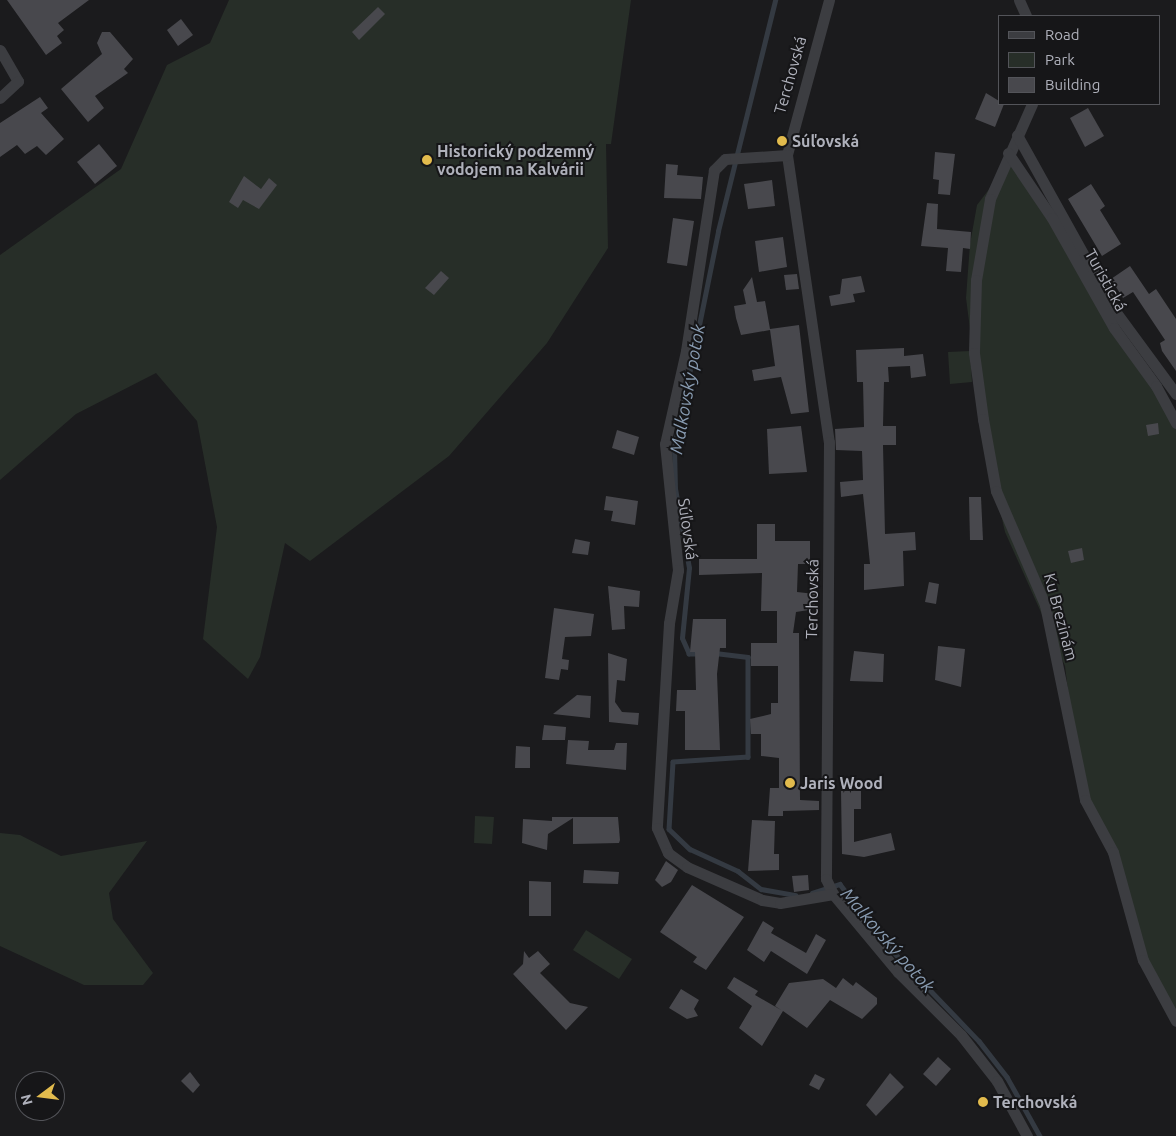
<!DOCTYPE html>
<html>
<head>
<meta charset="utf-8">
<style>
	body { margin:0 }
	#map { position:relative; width:1176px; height:1136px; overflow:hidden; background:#1b1b1d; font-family:Ubuntu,sans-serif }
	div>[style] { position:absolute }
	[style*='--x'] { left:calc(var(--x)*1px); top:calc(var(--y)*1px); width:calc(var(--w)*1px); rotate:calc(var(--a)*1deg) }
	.green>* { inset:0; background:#272e28 }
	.stream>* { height:4.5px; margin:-2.25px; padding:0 2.25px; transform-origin:2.25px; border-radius:2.25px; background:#343a42 }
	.building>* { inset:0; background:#48484d }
	.street>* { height:11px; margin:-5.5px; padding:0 5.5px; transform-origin:5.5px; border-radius:5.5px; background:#3c3d41 }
	.dots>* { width:14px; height:14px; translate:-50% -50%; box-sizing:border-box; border:2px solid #161618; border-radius:50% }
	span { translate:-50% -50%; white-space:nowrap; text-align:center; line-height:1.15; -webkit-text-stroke:4px #161618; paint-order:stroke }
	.street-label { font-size:16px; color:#afb1bb }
	.poi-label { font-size:16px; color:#afb1bb; font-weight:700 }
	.left { translate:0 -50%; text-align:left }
	.water-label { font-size:18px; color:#899cb2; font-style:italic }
	.legend { position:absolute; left:998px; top:15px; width:162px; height:90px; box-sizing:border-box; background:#161618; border:1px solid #535459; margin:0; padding:6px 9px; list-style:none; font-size:15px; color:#afb1bb }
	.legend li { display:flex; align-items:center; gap:10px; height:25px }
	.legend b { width:25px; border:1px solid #535459 }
	.north { position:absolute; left:15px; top:1071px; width:50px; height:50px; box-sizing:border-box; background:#161618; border:1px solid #535459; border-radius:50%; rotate:255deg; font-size:14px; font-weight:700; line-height:20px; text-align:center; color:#afb1bb }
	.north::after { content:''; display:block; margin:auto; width:18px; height:22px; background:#e2bb4d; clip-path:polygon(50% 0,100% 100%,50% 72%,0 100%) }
</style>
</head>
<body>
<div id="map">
	<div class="green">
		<i style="clip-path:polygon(229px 0,631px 0,611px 144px,606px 144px,608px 248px,547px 343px,449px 456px,310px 561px,285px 543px,260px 657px,248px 679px,203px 639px,217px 527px,197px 421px,156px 373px,76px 414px,0 480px,0 255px,121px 169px,167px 65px,210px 43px)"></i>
		<i style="clip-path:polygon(1009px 163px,1037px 192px,1176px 422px,1176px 1012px,1143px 959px,1113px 857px,1079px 780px,1065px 666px,1005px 532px,985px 444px,966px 298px,970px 244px,977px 205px)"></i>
		<i style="clip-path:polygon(970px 351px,972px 382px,950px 384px,948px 352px)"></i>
		<i style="clip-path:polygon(475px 816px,494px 817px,492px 844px,474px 843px)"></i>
		<i style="clip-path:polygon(0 833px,20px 835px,61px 856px,147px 841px,109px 893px,113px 919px,153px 973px,143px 985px,84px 985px,0 946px)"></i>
		<i style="clip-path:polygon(586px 930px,632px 959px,619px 979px,573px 950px)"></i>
	</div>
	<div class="stream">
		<i style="--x:715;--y:653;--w:33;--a:7"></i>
		<i style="--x:748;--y:657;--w:100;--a:90"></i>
		<i style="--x:748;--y:757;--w:75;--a:176.2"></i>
		<i style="--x:673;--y:762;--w:67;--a:93.4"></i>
		<i style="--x:669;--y:829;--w:29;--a:44"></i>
		<i style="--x:690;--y:849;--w:53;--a:24.6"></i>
		<i style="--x:738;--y:871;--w:29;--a:38"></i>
		<i style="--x:761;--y:889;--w:35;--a:10"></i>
		<i style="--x:700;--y:654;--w:11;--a:180"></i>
		<i style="--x:689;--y:654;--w:17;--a:-114"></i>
		<i style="--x:682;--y:638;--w:70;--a:-84.3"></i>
		<i style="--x:689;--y:568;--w:80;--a:-100"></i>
		<i style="--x:675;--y:489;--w:41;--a:-91.4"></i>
		<i style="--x:674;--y:448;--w:221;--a:-78.5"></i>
		<i style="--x:718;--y:231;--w:238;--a:-76.1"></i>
		<i style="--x:812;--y:893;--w:29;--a:-18"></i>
		<i style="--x:840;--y:884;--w:71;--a:53"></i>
		<i style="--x:883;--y:941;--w:139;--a:46.2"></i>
		<i style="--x:979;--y:1041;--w:46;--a:52.1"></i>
		<i style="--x:1007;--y:1077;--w:68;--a:60.8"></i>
	</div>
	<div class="building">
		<i style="clip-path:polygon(7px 0,89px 0,58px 23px,64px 30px,57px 36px,62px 43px,46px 55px)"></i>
		<i style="clip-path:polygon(378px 7px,385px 14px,359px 40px,352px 32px)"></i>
		<i style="clip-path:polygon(181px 19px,193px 35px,178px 46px,167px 30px)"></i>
		<i style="clip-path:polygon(102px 32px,110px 32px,133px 59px,124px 69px,128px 73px,95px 96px,104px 108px,88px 122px,61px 89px,102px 54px,97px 43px)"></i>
		<i style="clip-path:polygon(986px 93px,1004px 104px,995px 127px,975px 119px)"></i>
		<i style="clip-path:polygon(40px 97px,48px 108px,41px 113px,64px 139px,46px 155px,37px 146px,25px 154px,17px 145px,0 157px,0 123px)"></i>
		<i style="clip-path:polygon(1088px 108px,1104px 136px,1085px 147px,1070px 118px)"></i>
		<i style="clip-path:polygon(99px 144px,117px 166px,95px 184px,77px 162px)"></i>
		<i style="clip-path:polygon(935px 152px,955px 154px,950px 195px,938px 194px,939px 180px,933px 179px)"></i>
		<i style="clip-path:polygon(666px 164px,678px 165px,677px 175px,703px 177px,701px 199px,664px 198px)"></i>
		<i style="clip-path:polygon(244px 176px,261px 189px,269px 178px,277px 185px,259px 209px,243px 200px,238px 208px,229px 202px)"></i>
		<i style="clip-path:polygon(772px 180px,775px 206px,748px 209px,744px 184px)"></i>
		<i style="clip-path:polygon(1091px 184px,1105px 206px,1100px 210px,1121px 244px,1102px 256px,1068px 199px)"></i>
		<i style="clip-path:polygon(927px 203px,938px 204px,937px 229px,971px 232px,970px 249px,963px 248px,961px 272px,946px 271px,948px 248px,921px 246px)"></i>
		<i style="clip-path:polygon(673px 218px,694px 221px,687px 266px,667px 263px)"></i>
		<i style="clip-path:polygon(783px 237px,787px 267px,759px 272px,755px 241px)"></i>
		<i style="clip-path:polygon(1130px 266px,1149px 294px,1156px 289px,1176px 319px,1176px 371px,1162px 351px,1160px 343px,1165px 340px,1133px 292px,1123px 298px,1111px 279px)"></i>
		<i style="clip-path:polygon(441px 271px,449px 278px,434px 295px,425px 288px)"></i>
		<i style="clip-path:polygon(797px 274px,799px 289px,786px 290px,784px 275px)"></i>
		<i style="clip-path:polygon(861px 276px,865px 292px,853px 294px,855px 302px,831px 306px,829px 296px,840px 294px,842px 279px)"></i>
		<i style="clip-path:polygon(752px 277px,757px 302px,765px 301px,770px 329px,799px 325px,809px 412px,791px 414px,781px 377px,754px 381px,752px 370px,775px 366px,770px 330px,741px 335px,736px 318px,734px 306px,746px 304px,743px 290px)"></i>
		<i style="clip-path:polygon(904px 348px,904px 356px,923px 354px,926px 376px,911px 378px,910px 366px,888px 367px,889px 382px,884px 382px,883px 426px,896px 426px,896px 445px,883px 445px,885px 534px,915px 532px,916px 550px,903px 551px,904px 586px,864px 590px,864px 564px,870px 564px,863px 494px,841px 497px,840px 482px,863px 480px,862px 451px,836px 450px,835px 429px,864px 427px,863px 382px,857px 382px,856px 350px)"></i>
		<i style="clip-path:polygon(1158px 423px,1159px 434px,1148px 436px,1146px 425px)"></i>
		<i style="clip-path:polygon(801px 426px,807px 472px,769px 474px,767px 429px)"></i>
		<i style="clip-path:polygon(617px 430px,639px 437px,634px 455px,612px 448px)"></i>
		<i style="clip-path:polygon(606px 496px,638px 501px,635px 525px,611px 521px,613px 511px,604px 510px)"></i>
		<i style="clip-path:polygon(969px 497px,981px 497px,983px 540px,970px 540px)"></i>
		<i style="clip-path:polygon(757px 524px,775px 524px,775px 541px,810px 541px,810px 564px,798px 564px,797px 592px,815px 594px,815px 609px,796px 612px,793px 633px,799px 633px,800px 800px,819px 801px,819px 810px,783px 811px,783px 816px,768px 816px,770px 788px,779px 788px,779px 758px,761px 756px,761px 734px,751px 734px,750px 719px,771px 714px,771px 703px,778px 703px,778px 666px,751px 666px,751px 643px,777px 643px,777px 611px,761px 611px,762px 573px,699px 575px,699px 559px,757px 559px)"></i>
		<i style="clip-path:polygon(575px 539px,590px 542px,588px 555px,572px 553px)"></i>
		<i style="clip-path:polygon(1082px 548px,1084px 560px,1071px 563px,1068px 551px)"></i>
		<i style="clip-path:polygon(929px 582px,939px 584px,936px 604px,925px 602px)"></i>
		<i style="clip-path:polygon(608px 586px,640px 591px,639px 607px,624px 606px,625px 629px,612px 630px)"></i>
		<i style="clip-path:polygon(554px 608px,594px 614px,591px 636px,565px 637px,562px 659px,569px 660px,568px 670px,561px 669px,559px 680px,545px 678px)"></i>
		<i style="clip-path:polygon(693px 619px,726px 619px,726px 648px,720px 648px,717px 674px,720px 750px,685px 750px,685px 711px,676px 711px,677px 690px,696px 690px,695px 652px,690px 652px)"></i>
		<i style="clip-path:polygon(938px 646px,965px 649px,961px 687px,935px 680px)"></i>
		<i style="clip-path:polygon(854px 651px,884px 654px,883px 682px,850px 681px)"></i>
		<i style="clip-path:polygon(608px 653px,627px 659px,625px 681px,617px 680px,615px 702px,622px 712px,639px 713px,638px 725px,609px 722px)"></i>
		<i style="clip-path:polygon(577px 695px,591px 696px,590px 718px,553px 714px)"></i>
		<i style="clip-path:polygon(544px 725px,566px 727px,565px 740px,542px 740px)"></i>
		<i style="clip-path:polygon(568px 740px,589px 741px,588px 750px,614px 750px,616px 743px,627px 743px,626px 770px,566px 764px)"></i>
		<i style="clip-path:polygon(516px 746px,530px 747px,530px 768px,515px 768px)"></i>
		<i style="clip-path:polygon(841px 791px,861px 791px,861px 809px,854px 809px,854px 842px,891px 833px,895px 850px,864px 857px,842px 854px)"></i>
		<i style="clip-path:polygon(552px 817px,618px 817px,620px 840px,619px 843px,573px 844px,573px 818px,548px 834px,547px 850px,522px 843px,523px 819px,552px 821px)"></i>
		<i style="clip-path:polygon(752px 820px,775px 821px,774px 854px,779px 854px,779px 870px,748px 871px)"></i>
		<i style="clip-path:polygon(666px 861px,678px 870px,671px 882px,662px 887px,655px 880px)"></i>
		<i style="clip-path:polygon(584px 870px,619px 872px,618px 884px,583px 883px)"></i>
		<i style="clip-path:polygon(808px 875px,809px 890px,794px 892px,792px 876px)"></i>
		<i style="clip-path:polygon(529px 881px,551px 882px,551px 916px,529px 916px)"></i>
		<i style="clip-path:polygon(692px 885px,744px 917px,706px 970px,693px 962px,697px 957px,660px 932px)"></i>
		<i style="clip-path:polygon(763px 921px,774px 928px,771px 933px,806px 953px,816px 934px,826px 940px,807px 974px,771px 951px,764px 962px,747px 950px)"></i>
		<i style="clip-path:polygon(524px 951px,529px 958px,538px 951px,550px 964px,540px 973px,570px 1003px,588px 1007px,566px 1030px,513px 974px,523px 964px)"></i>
		<i style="clip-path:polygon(734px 977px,758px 991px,755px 995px,781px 1010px,775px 1006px,789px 983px,823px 979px,836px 988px,843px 978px,853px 986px,856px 982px,877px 998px,877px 1004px,862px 1019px,830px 1000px,807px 1028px,783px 1011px,762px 1046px,739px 1028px,752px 1006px,727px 988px)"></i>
		<i style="clip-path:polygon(681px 989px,699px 1000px,694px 1009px,698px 1016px,687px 1019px,669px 1008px)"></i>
		<i style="clip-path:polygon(938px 1057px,951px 1069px,936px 1086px,923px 1074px)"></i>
		<i style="clip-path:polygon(190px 1072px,200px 1085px,193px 1093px,181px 1081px)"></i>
		<i style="clip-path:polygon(890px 1073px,904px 1087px,876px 1116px,866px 1105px)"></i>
		<i style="clip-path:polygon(815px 1074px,825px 1079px,819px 1090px,809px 1085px)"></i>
	</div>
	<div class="street">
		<i style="--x:829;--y:0;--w:161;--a:105.2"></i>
		<i style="--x:787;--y:155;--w:290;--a:81.7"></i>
		<i style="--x:829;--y:442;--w:437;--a:90.4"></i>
		<i style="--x:826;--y:879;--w:17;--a:65"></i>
		<i style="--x:833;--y:894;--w:102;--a:50.2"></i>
		<i style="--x:898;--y:972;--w:89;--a:45"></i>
		<i style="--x:961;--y:1035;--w:58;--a:52"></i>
		<i style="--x:997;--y:1081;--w:63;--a:61.4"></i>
		<i style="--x:1019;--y:0;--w:17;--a:66"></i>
		<i style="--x:0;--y:50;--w:36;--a:60"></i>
		<i style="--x:18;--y:81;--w:25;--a:137"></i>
		<i style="--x:1032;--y:104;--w:104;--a:113.9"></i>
		<i style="--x:990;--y:199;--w:82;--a:99.8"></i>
		<i style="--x:976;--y:280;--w:73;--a:91.6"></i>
		<i style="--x:974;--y:353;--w:67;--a:82.2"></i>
		<i style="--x:983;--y:419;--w:73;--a:79.8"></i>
		<i style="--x:996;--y:491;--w:124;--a:66.7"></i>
		<i style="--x:1045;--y:605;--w:199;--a:78.4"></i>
		<i style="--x:1085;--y:800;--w:59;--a:61.7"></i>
		<i style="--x:1113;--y:852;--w:112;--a:74.5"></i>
		<i style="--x:1143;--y:960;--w:69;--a:61.6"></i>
		<i style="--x:1017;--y:135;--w:201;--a:60.9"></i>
		<i style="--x:1115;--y:311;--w:103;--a:53.7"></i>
		<i style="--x:1008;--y:153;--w:78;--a:55.9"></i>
		<i style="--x:1052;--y:218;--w:126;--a:60.6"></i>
		<i style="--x:1114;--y:328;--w:72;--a:54.1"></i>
		<i style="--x:1156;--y:386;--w:42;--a:61.6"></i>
		<i style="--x:787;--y:155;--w:62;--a:176.3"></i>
		<i style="--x:725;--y:159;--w:16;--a:135"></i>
		<i style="--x:714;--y:170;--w:183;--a:98.8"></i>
		<i style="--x:686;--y:351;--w:95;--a:102.7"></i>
		<i style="--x:665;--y:444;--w:127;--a:84.1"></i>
		<i style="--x:678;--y:570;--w:54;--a:99.6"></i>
		<i style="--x:669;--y:623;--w:205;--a:93.4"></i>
		<i style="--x:657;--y:828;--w:27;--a:66"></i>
		<i style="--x:668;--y:853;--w:24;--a:36"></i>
		<i style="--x:687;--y:867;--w:82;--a:23.7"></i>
		<i style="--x:762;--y:900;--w:18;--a:9"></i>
		<i style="--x:780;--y:903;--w:54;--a:-9.6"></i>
	</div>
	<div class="dots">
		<i style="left:782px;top:141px;background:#e2bb4d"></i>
		<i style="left:427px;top:160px;background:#e2bb4d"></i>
		<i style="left:790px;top:783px;background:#e2bb4d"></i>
		<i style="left:983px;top:1102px;background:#e2bb4d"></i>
	</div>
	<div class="street-label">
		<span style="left:790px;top:75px;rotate:-74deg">Terchovská</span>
		<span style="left:1106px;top:280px;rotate:61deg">Turistická</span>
		<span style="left:688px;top:529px;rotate:82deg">Súľovská</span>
		<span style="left:812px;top:599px;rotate:-89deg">Terchovská</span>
		<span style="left:1061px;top:617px;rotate:75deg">Ku Brezinám</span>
	</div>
	<div class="poi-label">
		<span class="left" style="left:792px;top:141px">Súľovská</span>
		<span class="left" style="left:437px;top:160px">Historický podzemný<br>vodojem na Kalvárii</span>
		<span class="left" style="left:800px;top:783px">Jaris Wood</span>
		<span class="left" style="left:993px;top:1102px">Terchovská</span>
	</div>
	<div class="water-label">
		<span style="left:687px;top:389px;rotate:-80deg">Malkovský potok</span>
		<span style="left:888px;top:940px;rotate:49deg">Malkovský potok</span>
	</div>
	<ul class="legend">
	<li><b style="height:6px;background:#3c3d41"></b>Road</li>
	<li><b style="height:14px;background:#272e28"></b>Park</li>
	<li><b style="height:14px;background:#48484d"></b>Building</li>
	</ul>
	<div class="north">N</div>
</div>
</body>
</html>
